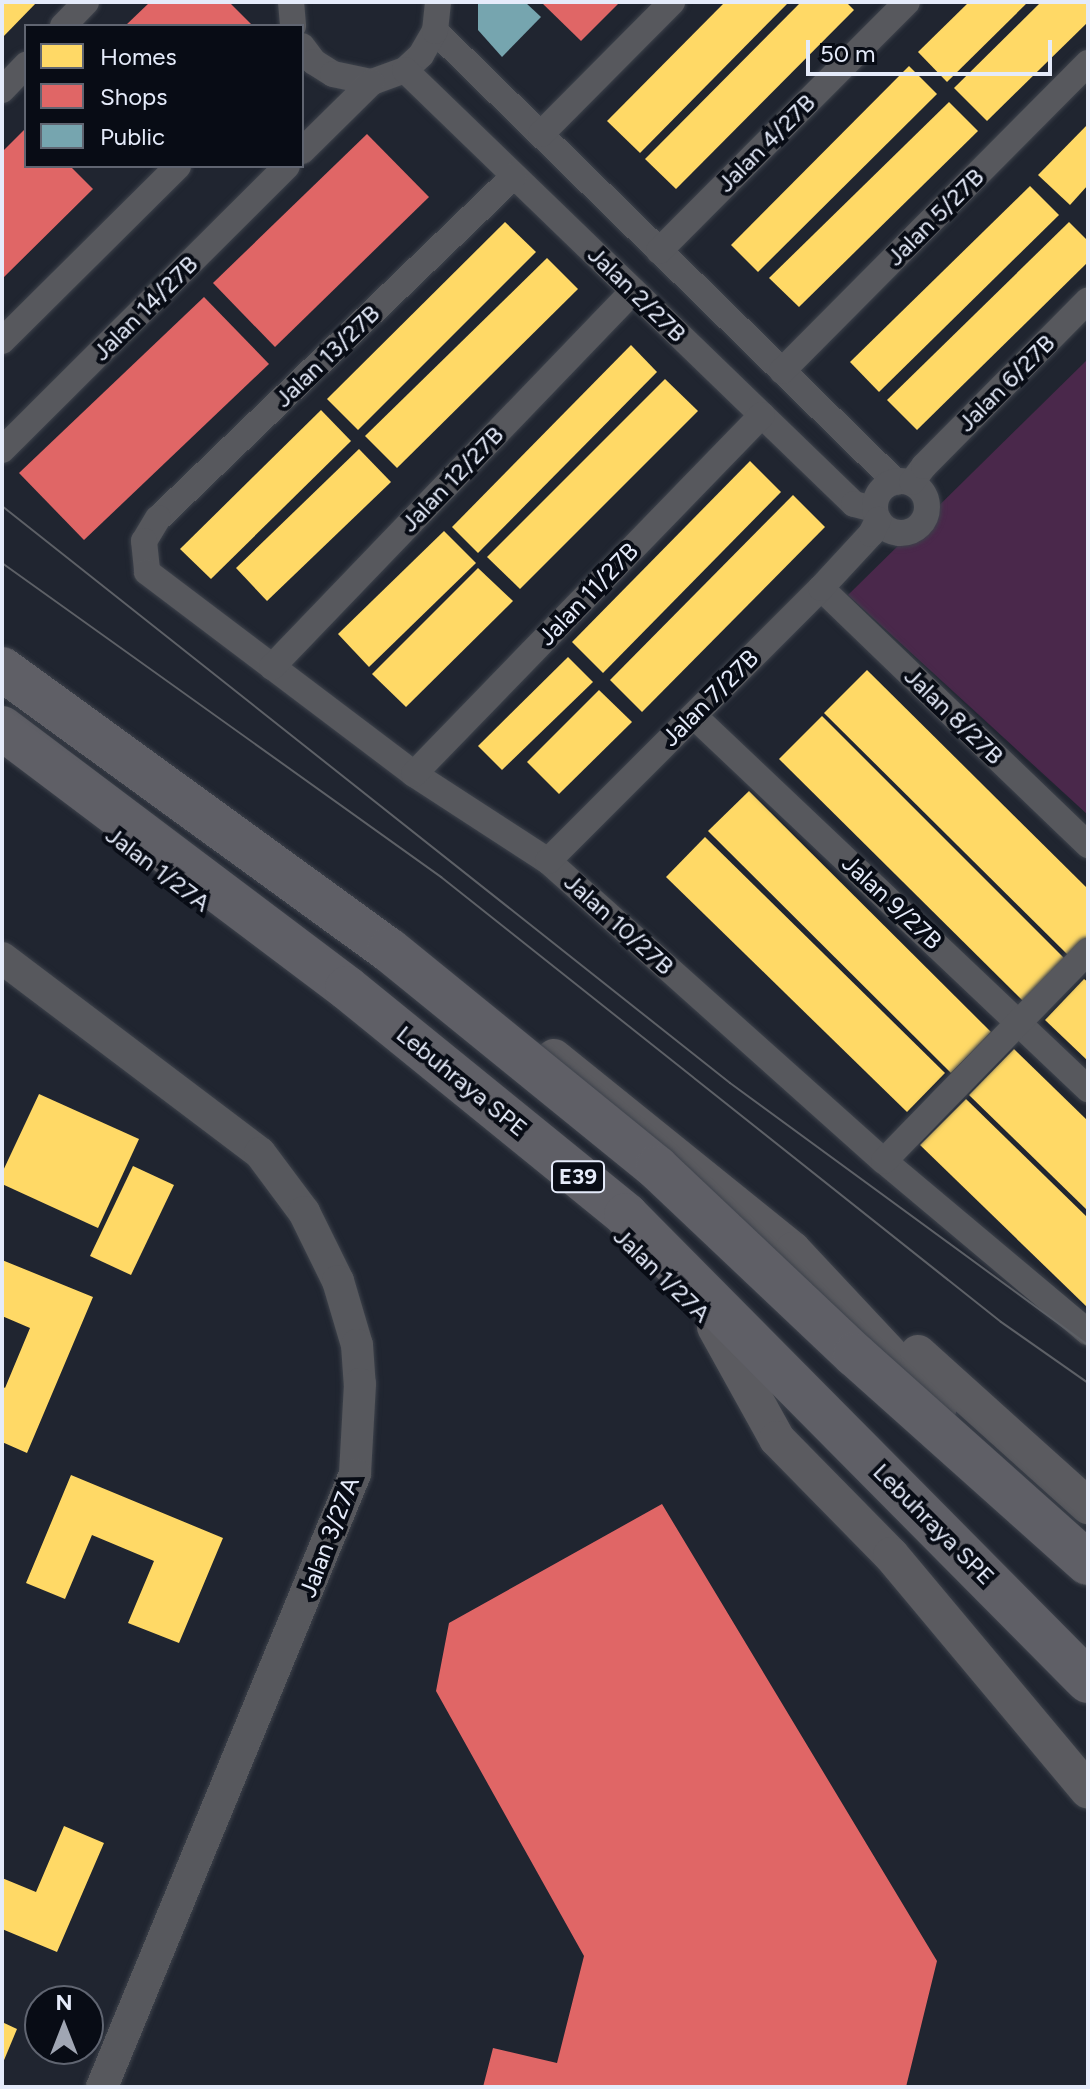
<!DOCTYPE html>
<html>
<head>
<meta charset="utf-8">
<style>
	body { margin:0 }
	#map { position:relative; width:1090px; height:2089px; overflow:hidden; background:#202530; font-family:Figtree,sans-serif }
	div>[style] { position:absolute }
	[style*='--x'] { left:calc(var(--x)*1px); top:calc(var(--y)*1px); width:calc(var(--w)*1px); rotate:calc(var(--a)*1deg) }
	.green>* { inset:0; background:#4a284b }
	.homes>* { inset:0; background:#ffd966 }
	.shops>* { inset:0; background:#e06666 }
	.public>* { inset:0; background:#76a5af }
	.roads { filter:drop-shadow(0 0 2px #3d424b) drop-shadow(0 0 2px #3d424b) }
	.minor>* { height:26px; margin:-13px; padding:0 13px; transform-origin:13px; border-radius:13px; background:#57585d }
	.minor>.ring { margin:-13px; padding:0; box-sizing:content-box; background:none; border:26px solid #57585d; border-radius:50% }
	.tertiary>* { height:32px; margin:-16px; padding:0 16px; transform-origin:16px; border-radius:16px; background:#57585d }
	.secondary>* { height:36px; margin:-18px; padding:0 18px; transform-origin:18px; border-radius:18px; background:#5b5b60 }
	.motorway>* { height:44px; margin:-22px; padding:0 22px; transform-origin:22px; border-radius:22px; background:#5f5f66 }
	.tram>* { height:2px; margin:-1px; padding:0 1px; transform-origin:1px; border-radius:1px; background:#5d6066 }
	.bridges { filter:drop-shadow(0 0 2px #3d424b) drop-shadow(0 0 2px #3d424b) }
	.motorway-bridge>* { height:44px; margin:-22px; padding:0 22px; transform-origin:22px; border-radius:22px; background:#5f5f66 }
	span { translate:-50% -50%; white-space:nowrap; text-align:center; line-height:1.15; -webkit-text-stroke:8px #080c15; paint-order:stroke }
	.shield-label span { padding:2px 6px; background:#080c15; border:2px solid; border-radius:6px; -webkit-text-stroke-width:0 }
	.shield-label { font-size:22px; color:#e5ebfa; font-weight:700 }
	.street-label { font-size:24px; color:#e5ebfa }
	.frame { position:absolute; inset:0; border:4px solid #e5ebfa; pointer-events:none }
	.legend { position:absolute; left:24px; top:24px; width:280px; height:144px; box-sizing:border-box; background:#080c15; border:2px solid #606571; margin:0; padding:10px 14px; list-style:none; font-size:24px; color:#e5ebfa }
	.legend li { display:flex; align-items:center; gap:16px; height:40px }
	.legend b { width:40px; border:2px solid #606571 }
	.north { position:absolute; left:24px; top:1985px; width:80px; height:80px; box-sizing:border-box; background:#080c15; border:2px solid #606571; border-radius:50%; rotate:0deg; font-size:22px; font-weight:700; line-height:32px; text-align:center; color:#e5ebfa }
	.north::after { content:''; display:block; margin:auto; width:28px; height:36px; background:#a0a6b3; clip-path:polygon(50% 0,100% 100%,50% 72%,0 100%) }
	.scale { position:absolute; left:806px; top:40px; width:246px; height:36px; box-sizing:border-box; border:4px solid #e5ebfa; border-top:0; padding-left:10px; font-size:24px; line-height:28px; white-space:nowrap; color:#e5ebfa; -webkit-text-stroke:6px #080c15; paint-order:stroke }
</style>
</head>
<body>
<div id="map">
	<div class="green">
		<i style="clip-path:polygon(1088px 359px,1088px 815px,848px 595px)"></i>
	</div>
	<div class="homes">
		<i style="clip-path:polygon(2px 2px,37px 2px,2px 38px)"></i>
		<i style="clip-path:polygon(725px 2px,789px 2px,640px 153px,607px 121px)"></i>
		<i style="clip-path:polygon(801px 2px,846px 2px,854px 10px,676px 189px,645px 159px)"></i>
		<i style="clip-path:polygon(969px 2px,1028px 2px,947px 82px,918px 52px)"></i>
		<i style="clip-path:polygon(1041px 2px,1088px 2px,1088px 22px,987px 121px,954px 88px)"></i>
		<i style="clip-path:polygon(909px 66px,937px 94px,758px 272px,731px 245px)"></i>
		<i style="clip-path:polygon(949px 102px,978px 131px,799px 307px,769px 278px)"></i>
		<i style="clip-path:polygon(1088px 124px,1088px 185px,1070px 205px,1038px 175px)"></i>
		<i style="clip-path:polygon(1030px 186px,1059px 215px,879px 392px,850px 362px)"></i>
		<i style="clip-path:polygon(505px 222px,536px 252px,358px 430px,327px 399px)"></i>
		<i style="clip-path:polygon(1069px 222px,1088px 241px,1088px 262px,917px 430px,887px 400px)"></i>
		<i style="clip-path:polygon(547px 258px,578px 289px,397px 468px,365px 436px)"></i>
		<i style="clip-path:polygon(631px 345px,657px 372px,478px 553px,452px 527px)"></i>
		<i style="clip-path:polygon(665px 379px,698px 411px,520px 589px,487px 557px)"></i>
		<i style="clip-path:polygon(321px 410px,351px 441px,211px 579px,180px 549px)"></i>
		<i style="clip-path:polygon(359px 449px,391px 482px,267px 601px,236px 568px)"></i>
		<i style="clip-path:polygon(750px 461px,781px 492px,603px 673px,572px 642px)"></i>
		<i style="clip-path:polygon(793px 495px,825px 527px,642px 712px,610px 680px)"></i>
		<i style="clip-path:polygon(444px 531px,476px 563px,369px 667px,338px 634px)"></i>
		<i style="clip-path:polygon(478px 568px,513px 601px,406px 707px,372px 674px)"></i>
		<i style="clip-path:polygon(568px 657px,593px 682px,502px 770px,478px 746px)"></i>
		<i style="clip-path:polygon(867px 670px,1088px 889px,1088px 938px,1070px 957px,824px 713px)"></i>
		<i style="clip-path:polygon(599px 690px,632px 722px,559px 794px,527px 762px)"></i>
		<i style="clip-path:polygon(822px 716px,1065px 959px,1023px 1001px,779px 759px)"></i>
		<i style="clip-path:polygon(749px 791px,991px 1032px,951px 1073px,708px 831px)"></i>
		<i style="clip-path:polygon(705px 837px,945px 1073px,907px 1112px,666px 877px)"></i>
		<i style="clip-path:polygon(1084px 979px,1088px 982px,1088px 1061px,1045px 1020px)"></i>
		<i style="clip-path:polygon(1014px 1049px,1088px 1121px,1088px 1211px,969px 1095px)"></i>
		<i style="clip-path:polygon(39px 1094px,139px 1139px,98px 1228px,2px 1184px,2px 1173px)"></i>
		<i style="clip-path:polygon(966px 1099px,1088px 1218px,1088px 1308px,920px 1145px)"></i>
		<i style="clip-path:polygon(133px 1166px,174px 1185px,131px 1275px,90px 1256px)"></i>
		<i style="clip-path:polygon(2px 1260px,93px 1297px,27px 1453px,2px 1442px,2px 1386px,5px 1388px,30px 1328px,2px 1316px)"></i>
		<i style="clip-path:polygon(71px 1475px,223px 1538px,179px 1643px,128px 1623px,154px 1561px,92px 1535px,65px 1599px,26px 1583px)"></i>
		<i style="clip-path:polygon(64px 1826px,104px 1843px,57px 1952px,2px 1929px,2px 1878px,36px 1892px)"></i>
		<i style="clip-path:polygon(2px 2022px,17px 2029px,2px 2065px)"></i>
	</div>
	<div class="shops">
		<i style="clip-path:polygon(150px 2px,229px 2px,253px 26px,125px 26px)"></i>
		<i style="clip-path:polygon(541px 2px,620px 2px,581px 41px)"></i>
		<i style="clip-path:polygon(26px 128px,26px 166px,70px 166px,93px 189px,2px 279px,2px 152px)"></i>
		<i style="clip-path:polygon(367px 134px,429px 197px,275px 347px,213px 283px)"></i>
		<i style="clip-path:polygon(204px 297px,269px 364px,84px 540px,19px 473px)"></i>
		<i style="clip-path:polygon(662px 1504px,937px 1961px,906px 2087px,483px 2087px,493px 2048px,557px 2063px,584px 1956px,436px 1691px,449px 1623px)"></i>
	</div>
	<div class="public">
		<i style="clip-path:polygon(478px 2px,525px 2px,541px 17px,502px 57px,478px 30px)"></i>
	</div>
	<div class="roads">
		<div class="minor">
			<i style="--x:291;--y:2;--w:24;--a:85"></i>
			<i style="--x:63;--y:26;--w:33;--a:-46"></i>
			<i style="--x:435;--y:31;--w:645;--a:44.37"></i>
			<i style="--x:302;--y:46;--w:20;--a:53"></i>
			<i style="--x:314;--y:62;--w:22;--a:32"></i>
			<i style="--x:333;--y:74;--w:40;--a:12"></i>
			<i style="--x:372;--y:82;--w:35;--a:-20"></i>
			<i style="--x:405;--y:70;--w:22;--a:-43"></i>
			<i style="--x:421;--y:55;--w:28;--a:-60"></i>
			<i style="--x:435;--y:31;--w:29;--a:-84"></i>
			<i style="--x:405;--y:70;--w:624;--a:44.03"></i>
			<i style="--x:854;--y:504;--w:21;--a:14"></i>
			<i style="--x:2;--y:90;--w:35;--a:-46"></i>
			<i style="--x:541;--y:134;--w:186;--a:-45.2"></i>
			<i style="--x:302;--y:151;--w:98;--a:-44.6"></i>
			<i style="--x:514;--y:176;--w:494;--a:136.1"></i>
			<i style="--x:158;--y:518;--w:27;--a:121"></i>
			<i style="--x:144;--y:541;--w:31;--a:84"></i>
			<i style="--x:147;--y:572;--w:335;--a:37.1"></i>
			<i style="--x:414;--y:774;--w:160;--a:33"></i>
			<i style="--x:548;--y:861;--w:450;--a:41.8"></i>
			<i style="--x:884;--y:1161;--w:266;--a:40"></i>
			<i style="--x:659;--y:251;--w:351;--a:-45.1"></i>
			<i style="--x:2;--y:341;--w:248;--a:-44.8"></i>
			<i style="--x:782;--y:371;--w:434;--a:-45.2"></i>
			<i style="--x:2;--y:450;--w:402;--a:-44.9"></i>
			<i class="ring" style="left:875px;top:481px;width:26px;height:26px"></i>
			<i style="--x:912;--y:482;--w:20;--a:-53"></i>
			<i style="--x:924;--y:466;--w:233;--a:-45.3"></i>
			<i style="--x:821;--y:588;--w:371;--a:43.9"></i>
			<i style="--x:272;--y:667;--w:521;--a:-46.17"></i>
			<i style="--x:694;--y:716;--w:543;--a:43.43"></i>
			<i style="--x:414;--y:774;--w:500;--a:-45.9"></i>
			<i style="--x:548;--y:861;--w:386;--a:-45"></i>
			<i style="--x:821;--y:588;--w:74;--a:-47.2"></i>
			<i style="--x:871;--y:534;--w:16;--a:-63"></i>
			<i style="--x:884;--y:1161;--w:293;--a:-45.8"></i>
		</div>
		<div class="tertiary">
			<i style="--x:2;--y:958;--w:323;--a:37.1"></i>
			<i style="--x:260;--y:1153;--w:74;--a:53.3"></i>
			<i style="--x:304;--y:1212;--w:77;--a:63.8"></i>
			<i style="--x:338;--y:1281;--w:67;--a:73.5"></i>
			<i style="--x:357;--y:1345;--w:39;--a:86"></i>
			<i style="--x:360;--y:1384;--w:90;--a:93.2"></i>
			<i style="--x:355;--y:1474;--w:663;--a:112.43"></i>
		</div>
		<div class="secondary">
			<i style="--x:554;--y:1057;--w:307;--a:38.9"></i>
			<i style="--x:793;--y:1250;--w:214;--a:46.9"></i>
			<i style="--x:715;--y:1327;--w:128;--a:61"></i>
			<i style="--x:777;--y:1439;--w:163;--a:45.5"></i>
			<i style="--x:891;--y:1555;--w:307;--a:50.1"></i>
			<i style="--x:918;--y:1353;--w:229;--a:42"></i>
		</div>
		<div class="motorway">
			<i style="--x:2;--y:728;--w:432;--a:37"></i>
			<i style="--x:347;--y:988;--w:360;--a:39.1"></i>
			<i style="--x:626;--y:1215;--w:656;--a:45.25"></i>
		</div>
	</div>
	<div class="tram">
		<i style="--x:2;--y:506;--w:929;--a:38.4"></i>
		<i style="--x:730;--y:1083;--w:444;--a:36.2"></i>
		<i style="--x:2;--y:563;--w:540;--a:35.57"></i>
		<i style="--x:441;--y:877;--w:715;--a:38.47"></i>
		<i style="--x:1001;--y:1322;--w:106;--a:35"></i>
	</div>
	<div class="bridges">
		<div class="motorway-bridge">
			<i style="--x:2;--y:669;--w:478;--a:36"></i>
			<i style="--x:389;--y:950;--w:345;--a:39.1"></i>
			<i style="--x:657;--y:1168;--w:272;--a:43.4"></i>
			<i style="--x:855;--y:1355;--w:312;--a:41.8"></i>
		</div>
	</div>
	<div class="shield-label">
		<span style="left:578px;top:1177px">E39</span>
	</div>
	<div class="street-label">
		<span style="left:766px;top:143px;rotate:-45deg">Jalan 4/27B</span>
		<span style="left:935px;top:217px;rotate:-45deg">Jalan 5/27B</span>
		<span style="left:637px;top:294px;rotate:44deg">Jalan 2/27B</span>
		<span style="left:145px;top:308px;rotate:-45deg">Jalan 14/27B</span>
		<span style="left:327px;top:356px;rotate:-44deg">Jalan 13/27B</span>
		<span style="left:1006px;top:383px;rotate:-45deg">Jalan 6/27B</span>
		<span style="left:452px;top:479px;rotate:-46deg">Jalan 12/27B</span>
		<span style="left:588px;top:594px;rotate:-46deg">Jalan 11/27B</span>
		<span style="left:710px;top:698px;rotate:-45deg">Jalan 7/27B</span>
		<span style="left:954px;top:716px;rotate:44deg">Jalan 8/27B</span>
		<span style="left:158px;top:869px;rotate:37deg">Jalan 1/27A</span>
		<span style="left:892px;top:902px;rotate:43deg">Jalan 9/27B</span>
		<span style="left:619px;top:924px;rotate:42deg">Jalan 10/27B</span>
		<span style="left:462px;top:1081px;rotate:39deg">Lebuhraya SPE</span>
		<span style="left:662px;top:1275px;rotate:44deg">Jalan 1/27A</span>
		<span style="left:934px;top:1524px;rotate:45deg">Lebuhraya SPE</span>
		<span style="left:329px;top:1537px;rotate:-69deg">Jalan 3/27A</span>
	</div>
	<div class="frame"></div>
	<ul class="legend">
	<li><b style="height:22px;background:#ffd966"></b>Homes</li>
	<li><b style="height:22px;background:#e06666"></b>Shops</li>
	<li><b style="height:22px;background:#76a5af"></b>Public</li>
	</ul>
	<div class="north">N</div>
	<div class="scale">50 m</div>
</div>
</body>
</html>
